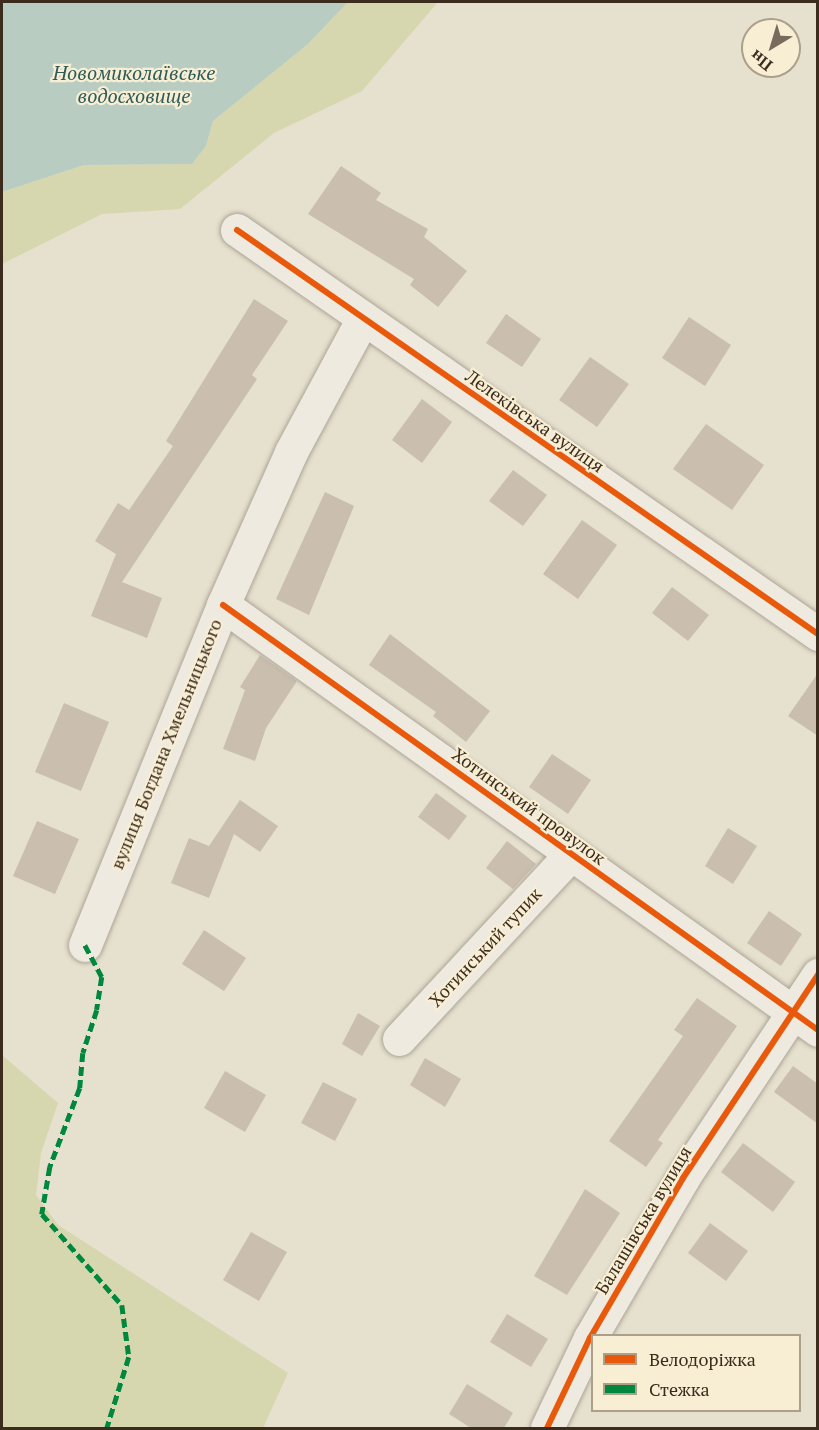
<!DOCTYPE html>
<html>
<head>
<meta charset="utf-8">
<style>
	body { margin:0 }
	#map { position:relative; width:819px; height:1430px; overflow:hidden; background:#e6e0ce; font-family:"PT Serif",serif }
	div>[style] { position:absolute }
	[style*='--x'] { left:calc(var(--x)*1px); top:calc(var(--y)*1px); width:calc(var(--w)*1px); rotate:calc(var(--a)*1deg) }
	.green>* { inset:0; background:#d6d7af }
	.water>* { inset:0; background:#b9ccc1 }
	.building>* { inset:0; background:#cabeaf }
	.roads { filter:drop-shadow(0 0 2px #aca597) drop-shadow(0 0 2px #aca597) }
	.minor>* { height:33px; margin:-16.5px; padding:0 16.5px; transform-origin:16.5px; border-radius:16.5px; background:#eeeae0 }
	.quiet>* { height:4.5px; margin-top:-2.25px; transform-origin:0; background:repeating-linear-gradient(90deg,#00873e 0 9px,transparent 0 13.5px) }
	.cycleway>* { height:6px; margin:-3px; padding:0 3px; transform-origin:3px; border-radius:3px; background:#e8590c }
	span { translate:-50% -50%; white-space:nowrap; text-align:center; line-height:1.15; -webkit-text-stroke:4.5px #f8eed4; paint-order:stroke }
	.street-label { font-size:18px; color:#3c2c1e }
	.water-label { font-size:20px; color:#2c5c5a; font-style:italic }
	.frame { position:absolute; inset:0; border:3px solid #3c2c1e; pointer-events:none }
	.legend { position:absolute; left:591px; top:1334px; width:210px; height:78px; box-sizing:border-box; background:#f8eed4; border:2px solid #ada08b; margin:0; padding:8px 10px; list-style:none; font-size:18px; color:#3c2c1e }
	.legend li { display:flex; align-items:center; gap:12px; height:30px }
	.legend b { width:30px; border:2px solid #ada08b }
	.north { position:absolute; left:741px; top:18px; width:60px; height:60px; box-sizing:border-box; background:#f8eed4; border:2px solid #ada08b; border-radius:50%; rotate:218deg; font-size:16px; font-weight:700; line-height:24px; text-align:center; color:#3c2c1e }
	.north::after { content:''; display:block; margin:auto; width:21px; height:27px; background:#786b5c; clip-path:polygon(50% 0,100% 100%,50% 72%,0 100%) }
</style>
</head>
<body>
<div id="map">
	<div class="green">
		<i style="clip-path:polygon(348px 2px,438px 2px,362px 91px,274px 133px,180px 209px,102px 214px,2px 264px,2px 192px,84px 165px,192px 164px,206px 146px,213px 121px,308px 44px)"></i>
		<i style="clip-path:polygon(2px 1055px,58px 1103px,41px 1153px,36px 1195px,58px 1225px,288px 1373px,263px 1428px,2px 1428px)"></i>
	</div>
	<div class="water">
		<i style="clip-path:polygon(2px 2px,348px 2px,308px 44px,213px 121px,206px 146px,192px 164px,84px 165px,2px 192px)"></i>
	</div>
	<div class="building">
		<i style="clip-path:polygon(341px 166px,381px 193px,376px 200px,428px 229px,424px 237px,467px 271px,438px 307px,410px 285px,414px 279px,308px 214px)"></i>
		<i style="clip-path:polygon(254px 299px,288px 321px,252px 375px,257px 379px,122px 582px,162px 598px,147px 638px,91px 616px,116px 554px,95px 541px,118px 503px,129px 510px,173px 446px,166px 441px)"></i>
		<i style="clip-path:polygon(506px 314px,541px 339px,522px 367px,486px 343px)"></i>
		<i style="clip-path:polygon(689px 317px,731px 345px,705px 386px,662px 358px)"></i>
		<i style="clip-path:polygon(590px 357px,629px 384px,597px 427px,559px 400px)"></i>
		<i style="clip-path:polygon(422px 399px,452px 422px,422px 463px,392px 440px)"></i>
		<i style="clip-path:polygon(706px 424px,764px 465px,732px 510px,673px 469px)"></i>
		<i style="clip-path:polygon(513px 470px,547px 495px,523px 526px,489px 501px)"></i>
		<i style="clip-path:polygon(325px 492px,354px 506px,309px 615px,276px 599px)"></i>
		<i style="clip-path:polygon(582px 520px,617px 545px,578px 599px,543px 574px)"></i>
		<i style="clip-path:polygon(672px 587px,709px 615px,688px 641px,652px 613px)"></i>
		<i style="clip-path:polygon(390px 634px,490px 711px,466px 742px,433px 716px,436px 712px,369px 665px)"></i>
		<i style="clip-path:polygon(260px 655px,297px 681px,266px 728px,255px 761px,223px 749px,245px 690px,240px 687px)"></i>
		<i style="clip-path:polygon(818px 673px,818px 736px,788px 716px)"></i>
		<i style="clip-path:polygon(64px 703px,109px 722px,81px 791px,35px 772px)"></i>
		<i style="clip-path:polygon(552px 754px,591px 780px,568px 814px,529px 787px)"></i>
		<i style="clip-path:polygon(436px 793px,467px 816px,449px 840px,418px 817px)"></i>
		<i style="clip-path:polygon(240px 800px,278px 826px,260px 852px,234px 834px,209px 898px,171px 883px,189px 838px,209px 846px)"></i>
		<i style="clip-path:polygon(37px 821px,79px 839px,55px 894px,13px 876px)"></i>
		<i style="clip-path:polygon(728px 828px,757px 846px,733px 884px,705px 866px)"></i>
		<i style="clip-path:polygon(507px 841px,536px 864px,513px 889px,486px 868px)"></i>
		<i style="clip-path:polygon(769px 911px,802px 934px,781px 966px,747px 943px)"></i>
		<i style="clip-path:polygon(204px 930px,246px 958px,224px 991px,182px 964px)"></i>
		<i style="clip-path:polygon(697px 998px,737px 1026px,658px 1140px,663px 1143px,646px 1167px,609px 1141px,683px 1036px,674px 1030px)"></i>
		<i style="clip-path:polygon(358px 1013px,380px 1026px,362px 1056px,342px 1044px)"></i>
		<i style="clip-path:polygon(425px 1058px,461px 1079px,445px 1107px,410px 1085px)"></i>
		<i style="clip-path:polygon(793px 1066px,818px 1084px,818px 1124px,774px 1092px)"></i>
		<i style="clip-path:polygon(225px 1071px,266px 1095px,245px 1132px,204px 1108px)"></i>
		<i style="clip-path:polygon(323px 1082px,357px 1099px,335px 1141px,301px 1123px)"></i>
		<i style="clip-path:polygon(743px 1143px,795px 1182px,773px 1212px,721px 1172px)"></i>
		<i style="clip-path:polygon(585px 1189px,620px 1213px,567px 1295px,534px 1276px)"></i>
		<i style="clip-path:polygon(710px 1223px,748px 1251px,726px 1281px,688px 1253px)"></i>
		<i style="clip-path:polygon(251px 1232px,287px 1252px,259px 1301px,223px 1280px)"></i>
		<i style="clip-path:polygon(507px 1314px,548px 1339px,531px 1367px,490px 1342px)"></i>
		<i style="clip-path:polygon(467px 1384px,513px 1413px,504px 1428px,471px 1428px,449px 1414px)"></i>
	</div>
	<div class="roads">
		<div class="minor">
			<i style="--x:237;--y:230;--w:708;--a:34.81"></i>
			<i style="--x:223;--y:605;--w:731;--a:35.54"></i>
			<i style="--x:85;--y:945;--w:367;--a:-67.9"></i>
			<i style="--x:223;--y:605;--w:167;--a:-66"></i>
			<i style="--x:291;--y:452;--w:150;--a:-61.7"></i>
			<i style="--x:399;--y:1039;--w:253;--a:-47.1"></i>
			<i style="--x:547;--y:1428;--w:100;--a:-64.5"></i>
			<i style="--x:590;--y:1338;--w:185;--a:-59.8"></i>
			<i style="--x:683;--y:1178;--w:244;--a:-56.4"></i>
		</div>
	</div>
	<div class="quiet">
		<i style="--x:85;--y:945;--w:36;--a:62"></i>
		<i style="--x:102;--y:977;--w:33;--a:99"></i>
		<i style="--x:97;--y:1010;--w:45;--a:108"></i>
		<i style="--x:83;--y:1053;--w:35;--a:95"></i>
		<i style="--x:80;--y:1088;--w:85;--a:110.8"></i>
		<i style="--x:50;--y:1167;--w:48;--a:99.7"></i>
		<i style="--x:42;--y:1214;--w:121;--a:48.7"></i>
		<i style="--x:122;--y:1305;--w:52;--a:82.3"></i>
		<i style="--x:129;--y:1357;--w:74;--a:107.2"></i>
	</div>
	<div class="cycleway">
		<i style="--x:237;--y:230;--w:708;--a:34.81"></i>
		<i style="--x:223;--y:605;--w:731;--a:35.54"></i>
		<i style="--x:547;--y:1428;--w:100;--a:-64.5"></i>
		<i style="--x:590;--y:1338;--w:185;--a:-59.8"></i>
		<i style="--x:683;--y:1178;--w:244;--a:-56.4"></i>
	</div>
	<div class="street-label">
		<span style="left:535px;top:421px;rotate:35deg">Лелеківська вулиця</span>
		<span style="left:166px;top:744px;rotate:-68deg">вулиця Богдана Хмельницького</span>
		<span style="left:529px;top:806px;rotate:36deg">Хотинський провулок</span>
		<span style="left:485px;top:947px;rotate:-47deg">Хотинський тупик</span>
		<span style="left:643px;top:1220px;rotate:-59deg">Балашівська вулиця</span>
	</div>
	<div class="water-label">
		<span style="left:134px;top:84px">Новомиколаївське<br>водосховище</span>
	</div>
	<div class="frame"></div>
	<ul class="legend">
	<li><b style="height:8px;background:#e8590c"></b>Велодоріжка</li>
	<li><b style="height:8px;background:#00873e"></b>Стежка</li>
	</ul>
	<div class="north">Пн</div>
</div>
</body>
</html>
